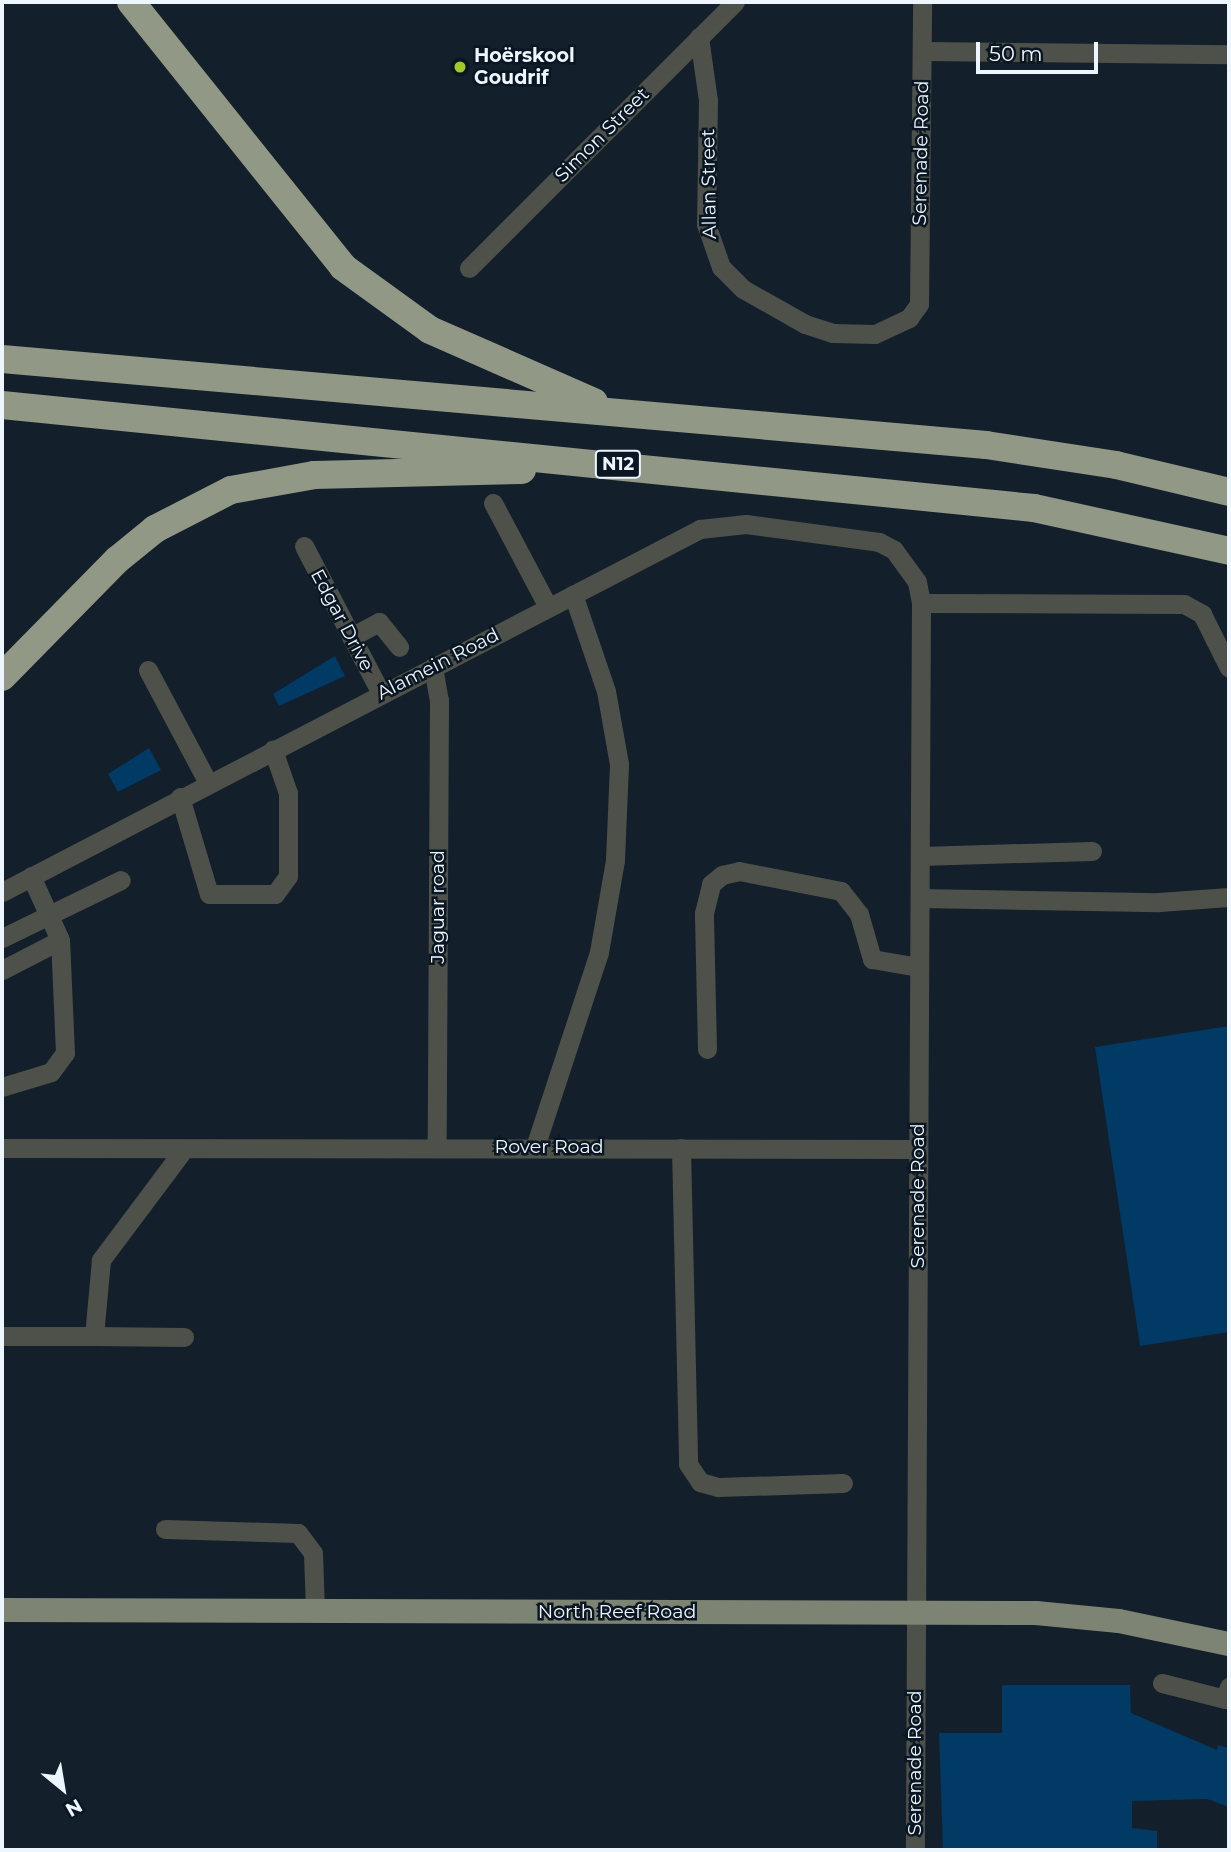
<!DOCTYPE html>
<html>
<head>
<meta charset="utf-8">
<style>
	body { margin:0 }
	#map { position:relative; width:1231px; height:1852px; overflow:hidden; background:#131f2b; font-family:Montserrat,sans-serif }
	div>[style] { position:absolute }
	[style*='--x'] { left:calc(var(--x)*1px); top:calc(var(--y)*1px); width:calc(var(--w)*1px); rotate:calc(var(--a)*1deg) }
	.building>* { inset:0; background:#003a65 }
	.minor>* { height:19px; margin:-9.5px; padding:0 9.5px; transform-origin:9.5px; border-radius:9.5px; background:#4e5149 }
	.major>* { height:24px; margin:-12px; padding:0 12px; transform-origin:12px; border-radius:12px; background:#7e8474 }
	.highway>* { height:28px; margin:-14px; padding:0 14px; transform-origin:14px; border-radius:14px; background:#919885 }
	.dots>* { width:19px; height:19px; translate:-50% -50%; box-sizing:border-box; border:4px solid #0a1621; border-radius:50% }
	span { translate:-50% -50%; white-space:nowrap; text-align:center; line-height:1.15; -webkit-text-stroke:5px #0a1621; paint-order:stroke }
	.shield-label span { padding:2px 5px; background:#0a1621; border:2px solid; border-radius:5px; -webkit-text-stroke-width:0 }
	.shield-label { font-size:18px; color:#edf6ff; font-weight:700 }
	.poi-label { font-size:19px; color:#edf6ff; font-weight:700 }
	.left { translate:0 -50%; text-align:left }
	.street-label { font-size:19px; color:#edf6ff }
	.frame { position:absolute; inset:0; border:4px solid #edf6ff; pointer-events:none }
	.north { position:absolute; left:28px; top:1754px; width:70px; height:70px; -webkit-text-stroke:5px #0a1621; paint-order:stroke; rotate:150deg; font-size:19px; font-weight:700; line-height:28px; text-align:center; color:#edf6ff }
	.north::after { content:''; display:block; margin:auto; width:24px; height:32px; background:#edf6ff; clip-path:polygon(50% 0,100% 100%,50% 72%,0 100%) }
	.scale { position:absolute; left:976px; top:42px; width:122px; height:32px; box-sizing:border-box; border:4px solid #edf6ff; border-top:0; padding-left:9px; font-size:21px; line-height:24px; white-space:nowrap; color:#edf6ff; -webkit-text-stroke:5px #0a1621; paint-order:stroke }
</style>
</head>
<body>
<div id="map">
	<div class="building">
		<i style="clip-path:polygon(335px 656px,345px 676px,279px 706px,273px 694px)"></i>
		<i style="clip-path:polygon(149px 748px,161px 770px,118px 792px,108px 774px)"></i>
		<i style="clip-path:polygon(1229px 1026px,1229px 1332px,1140px 1346px,1095px 1047px)"></i>
		<i style="clip-path:polygon(1002px 1685px,1130px 1685px,1131px 1713px,1217px 1750px,1218px 1745px,1229px 1748px,1229px 1807px,1207px 1799px,1132px 1801px,1132px 1828px,1157px 1831px,1157px 1850px,943px 1850px,939px 1733px,1002px 1733px)"></i>
	</div>
	<div class="minor">
		<i style="--x:699;--y:37;--w:64;--a:81.9"></i>
		<i style="--x:708;--y:100;--w:124;--a:90.9"></i>
		<i style="--x:706;--y:224;--w:46;--a:70.8"></i>
		<i style="--x:721;--y:267;--w:31;--a:45"></i>
		<i style="--x:743;--y:289;--w:71;--a:29.4"></i>
		<i style="--x:805;--y:324;--w:28;--a:18"></i>
		<i style="--x:832;--y:333;--w:43;--a:1.3"></i>
		<i style="--x:875;--y:334;--w:38;--a:-25"></i>
		<i style="--x:909;--y:318;--w:17;--a:-54"></i>
		<i style="--x:919;--y:304;--w:302;--a:-89.4"></i>
		<i style="--x:922;--y:51;--w:307;--a:0.6"></i>
		<i style="--x:469;--y:268;--w:376;--a:-45"></i>
		<i style="--x:493;--y:503;--w:118;--a:62.1"></i>
		<i style="--x:304;--y:546;--w:166;--a:62.4"></i>
		<i style="--x:921;--y:603;--w:263;--a:0.2"></i>
		<i style="--x:1184;--y:604;--w:21;--a:29"></i>
		<i style="--x:1202;--y:614;--w:60;--a:63.4"></i>
		<i style="--x:351;--y:637;--w:32;--a:-28"></i>
		<i style="--x:379;--y:622;--w:32;--a:51"></i>
		<i style="--x:433;--y:667;--w:34;--a:80"></i>
		<i style="--x:439;--y:700;--w:446;--a:90.3"></i>
		<i style="--x:148;--y:670;--w:128;--a:62"></i>
		<i style="--x:180;--y:797;--w:101;--a:73.4"></i>
		<i style="--x:209;--y:894;--w:66;--a:0"></i>
		<i style="--x:275;--y:894;--w:22;--a:-54"></i>
		<i style="--x:288;--y:876;--w:83;--a:-90"></i>
		<i style="--x:288;--y:793;--w:46;--a:-109.2"></i>
		<i style="--x:920;--y:856;--w:172;--a:-1.7"></i>
		<i style="--x:2;--y:892;--w:787;--a:-27.48"></i>
		<i style="--x:700;--y:529;--w:46;--a:-6.2"></i>
		<i style="--x:746;--y:524;--w:134;--a:7.7"></i>
		<i style="--x:879;--y:542;--w:17;--a:28"></i>
		<i style="--x:894;--y:550;--w:39;--a:54"></i>
		<i style="--x:917;--y:582;--w:21;--a:79"></i>
		<i style="--x:921;--y:603;--w:1247;--a:90.28"></i>
		<i style="--x:920;--y:898;--w:239;--a:1"></i>
		<i style="--x:1159;--y:902;--w:70;--a:-4.1"></i>
		<i style="--x:2;--y:938;--w:132;--a:-26"></i>
		<i style="--x:2;--y:970;--w:65;--a:-27.3"></i>
		<i style="--x:707;--y:1049;--w:136;--a:-91.3"></i>
		<i style="--x:704;--y:913;--w:30;--a:-76"></i>
		<i style="--x:711;--y:884;--w:14;--a:-39"></i>
		<i style="--x:722;--y:875;--w:17;--a:-13"></i>
		<i style="--x:739;--y:871;--w:104;--a:11.1"></i>
		<i style="--x:841;--y:891;--w:29;--a:52"></i>
		<i style="--x:859;--y:914;--w:47;--a:73.9"></i>
		<i style="--x:872;--y:959;--w:48;--a:9.7"></i>
		<i style="--x:2;--y:1087;--w:51;--a:-17"></i>
		<i style="--x:51;--y:1072;--w:24;--a:-54"></i>
		<i style="--x:65;--y:1053;--w:113;--a:-92.5"></i>
		<i style="--x:60;--y:940;--w:70;--a:-114.4"></i>
		<i style="--x:535;--y:1147;--w:205;--a:-71.8"></i>
		<i style="--x:599;--y:952;--w:93;--a:-80.1"></i>
		<i style="--x:615;--y:860;--w:96;--a:-87.6"></i>
		<i style="--x:619;--y:764;--w:74;--a:-100.1"></i>
		<i style="--x:606;--y:691;--w:102;--a:-108.8"></i>
		<i style="--x:2;--y:1148;--w:916;--a:0.06"></i>
		<i style="--x:681;--y:1148;--w:316;--a:88.7"></i>
		<i style="--x:688;--y:1464;--w:22;--a:56"></i>
		<i style="--x:700;--y:1482;--w:19;--a:16"></i>
		<i style="--x:718;--y:1487;--w:125;--a:-1.8"></i>
		<i style="--x:181;--y:1153;--w:134;--a:126.8"></i>
		<i style="--x:101;--y:1260;--w:76;--a:95.3"></i>
		<i style="--x:94;--y:1336;--w:90;--a:0.6"></i>
		<i style="--x:2;--y:1336;--w:92;--a:0"></i>
		<i style="--x:165;--y:1529;--w:133;--a:1.7"></i>
		<i style="--x:298;--y:1533;--w:25;--a:53"></i>
		<i style="--x:313;--y:1553;--w:58;--a:88"></i>
		<i style="--x:1162;--y:1683;--w:65;--a:14.3"></i>
		<i style="--x:1225;--y:1699;--w:13;--a:-72"></i>
	</div>
	<div class="major">
		<i style="--x:2;--y:1610;--w:1034;--a:0.17"></i>
		<i style="--x:1036;--y:1613;--w:83;--a:5.5"></i>
		<i style="--x:1119;--y:1621;--w:112;--a:11.8"></i>
	</div>
	<div class="highway">
		<i style="--x:131;--y:2;--w:339;--a:51.3"></i>
		<i style="--x:343;--y:267;--w:107;--a:35.9"></i>
		<i style="--x:430;--y:330;--w:179;--a:23.7"></i>
		<i style="--x:2;--y:359;--w:988;--a:4.99"></i>
		<i style="--x:986;--y:445;--w:132;--a:8.7"></i>
		<i style="--x:1116;--y:465;--w:116;--a:13.4"></i>
		<i style="--x:2;--y:405;--w:1037;--a:5.7"></i>
		<i style="--x:1034;--y:508;--w:200;--a:12.4"></i>
		<i style="--x:2;--y:677;--w:164;--a:-45.5"></i>
		<i style="--x:117;--y:560;--w:49;--a:-39.2"></i>
		<i style="--x:155;--y:529;--w:85;--a:-27.2"></i>
		<i style="--x:231;--y:490;--w:84;--a:-10.2"></i>
		<i style="--x:314;--y:475;--w:208;--a:-1.4"></i>
	</div>
	<div class="dots">
		<i style="left:460px;top:67px;background:#a2c928"></i>
	</div>
	<div class="shield-label">
		<span style="left:618px;top:464px">N12</span>
	</div>
	<div class="poi-label">
		<span class="left" style="left:474px;top:67px">Hoërskool<br>Goudrif</span>
	</div>
	<div class="street-label">
		<span style="left:602px;top:135px;rotate:-45deg">Simon Street</span>
		<span style="left:921px;top:153px;rotate:-89deg">Serenade Road</span>
		<span style="left:709px;top:184px;rotate:-91deg">Allan Street</span>
		<span style="left:342px;top:620px;rotate:62deg">Edgar Drive</span>
		<span style="left:438px;top:664px;rotate:-27deg">Alamein Road</span>
		<span style="left:438px;top:907px;rotate:-90deg">Jaguar road</span>
		<span style="left:549px;top:1147px">Rover Road</span>
		<span style="left:918px;top:1196px;rotate:-90deg">Serenade Road</span>
		<span style="left:617px;top:1612px">North Reef Road</span>
		<span style="left:915px;top:1763px;rotate:-90deg">Serenade Road</span>
	</div>
	<div class="frame"></div>
	<div class="north">N</div>
	<div class="scale">50 m</div>
</div>
</body>
</html>
